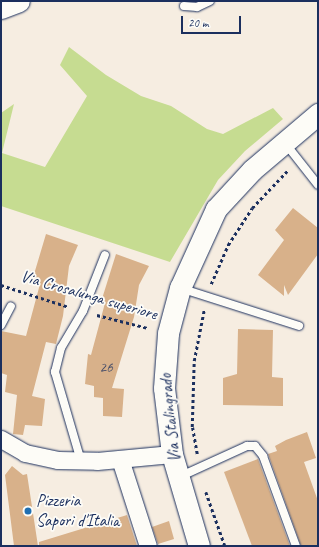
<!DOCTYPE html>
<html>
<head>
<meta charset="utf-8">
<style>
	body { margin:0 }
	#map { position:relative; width:319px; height:547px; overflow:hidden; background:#f6ede1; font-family:Caveat,sans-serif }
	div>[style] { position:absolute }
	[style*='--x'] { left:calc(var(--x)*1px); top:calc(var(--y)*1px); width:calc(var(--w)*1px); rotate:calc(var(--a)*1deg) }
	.green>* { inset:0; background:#c6dc91 }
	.building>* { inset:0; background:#d8b18a }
	.path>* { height:2.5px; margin-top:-1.25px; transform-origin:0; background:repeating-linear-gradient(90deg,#1b2f5e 0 3px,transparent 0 6px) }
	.roads { filter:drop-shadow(0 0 1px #1b2f5e) drop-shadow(0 0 1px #1b2f5e) }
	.service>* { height:8px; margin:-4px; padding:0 4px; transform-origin:4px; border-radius:4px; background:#fdfcf7 }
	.minor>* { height:17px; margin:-8.5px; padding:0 8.5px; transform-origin:8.5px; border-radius:8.5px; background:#fdfcf7 }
	.tertiary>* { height:21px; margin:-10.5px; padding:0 10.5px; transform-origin:10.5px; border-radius:10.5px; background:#fdfcf7 }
	.dots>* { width:11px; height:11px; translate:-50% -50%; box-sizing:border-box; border:2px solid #fdfcf7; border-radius:50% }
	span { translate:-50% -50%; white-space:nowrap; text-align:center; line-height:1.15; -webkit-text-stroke:3.5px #fdfcf7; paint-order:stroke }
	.number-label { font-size:15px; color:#4a5069 }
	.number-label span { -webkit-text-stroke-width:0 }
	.street-label { font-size:17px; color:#1b2f5e }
	.poi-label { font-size:17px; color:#1b2f5e }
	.left { translate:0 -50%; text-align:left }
	.frame { position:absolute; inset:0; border:2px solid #1b2f5e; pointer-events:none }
	.scale { position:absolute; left:181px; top:16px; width:60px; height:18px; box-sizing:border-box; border:2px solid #1b2f5e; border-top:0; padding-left:5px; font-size:12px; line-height:14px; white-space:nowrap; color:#1b2f5e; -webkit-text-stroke:3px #fdfcf7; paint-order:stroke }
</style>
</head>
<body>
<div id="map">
	<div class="green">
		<i style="clip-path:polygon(69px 47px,106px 75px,141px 96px,171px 106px,207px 129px,223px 134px,273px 108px,283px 119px,245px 151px,218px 180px,170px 262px,1px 206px,1px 113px,14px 104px,2px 153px,45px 167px,87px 96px,60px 65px)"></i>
	</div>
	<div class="building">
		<i style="clip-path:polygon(293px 208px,318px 228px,318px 254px,288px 295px,284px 285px,284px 296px,258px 275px,284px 240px,275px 230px)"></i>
		<i style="clip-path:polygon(46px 234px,78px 245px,69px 266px,63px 316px,56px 344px,46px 342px,32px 396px,45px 399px,42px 426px,25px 425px,23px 435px,13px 434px,17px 395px,5px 392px,7px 375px,1px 373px,1px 331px,26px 336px,40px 284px,32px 281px)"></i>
		<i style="clip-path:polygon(116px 254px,149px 266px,139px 285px,134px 317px,112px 388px,124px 389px,122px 417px,103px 416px,103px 398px,94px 397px,94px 386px,85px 384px,88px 354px,91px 355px,105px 303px,101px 302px)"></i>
		<i style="clip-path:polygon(238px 329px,273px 330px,272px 377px,283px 378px,283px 406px,223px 405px,223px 378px,237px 374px)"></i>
		<i style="clip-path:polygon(307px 432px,316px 458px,304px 462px,318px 501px,318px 546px,301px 546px,268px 454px,277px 451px,275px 446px,286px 440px)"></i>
		<i style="clip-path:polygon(258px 459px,290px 546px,252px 546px,224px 472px)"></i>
		<i style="clip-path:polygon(12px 466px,23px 475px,27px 474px,38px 546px,14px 546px,5px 475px)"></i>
		<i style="clip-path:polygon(127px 515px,137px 546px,39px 546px,39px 542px)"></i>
		<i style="clip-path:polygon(169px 521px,174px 539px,158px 544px,152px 527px)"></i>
	</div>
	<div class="path">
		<i style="--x:211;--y:284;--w:43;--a:-66.4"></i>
		<i style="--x:228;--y:245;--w:44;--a:-57"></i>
		<i style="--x:252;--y:208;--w:52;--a:-46.5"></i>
		<i style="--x:1;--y:285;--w:71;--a:17.9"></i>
		<i style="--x:97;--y:315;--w:53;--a:14.3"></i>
		<i style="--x:197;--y:454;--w:27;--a:-100"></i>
		<i style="--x:192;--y:427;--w:66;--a:-88.3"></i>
		<i style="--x:194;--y:361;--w:52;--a:-78.9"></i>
		<i style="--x:206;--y:492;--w:57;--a:70.6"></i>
	</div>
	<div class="roads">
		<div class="service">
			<i style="--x:184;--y:6;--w:13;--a:4"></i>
			<i style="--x:197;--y:7;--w:14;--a:-25"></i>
			<i style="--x:285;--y:143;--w:53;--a:51.8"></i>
			<i style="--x:180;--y:288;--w:125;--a:17.7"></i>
			<i style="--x:1;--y:325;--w:21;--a:-62"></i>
			<i style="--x:81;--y:461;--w:93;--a:-106.3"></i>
			<i style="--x:55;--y:372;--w:25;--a:-76"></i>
			<i style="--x:61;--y:348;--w:43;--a:-59.3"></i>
			<i style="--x:83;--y:311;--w:60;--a:-68.6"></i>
			<i style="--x:179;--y:477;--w:75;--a:-24.5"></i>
			<i style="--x:247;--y:446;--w:8;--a:0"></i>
			<i style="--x:255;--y:446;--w:13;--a:51"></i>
			<i style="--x:263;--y:456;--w:96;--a:69.9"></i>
		</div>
		<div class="minor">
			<i style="--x:1;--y:439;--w:28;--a:30"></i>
			<i style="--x:25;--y:453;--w:34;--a:12"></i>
			<i style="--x:58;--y:460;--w:39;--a:1"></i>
			<i style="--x:97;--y:461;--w:75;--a:-5.3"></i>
			<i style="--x:120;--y:459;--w:91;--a:72.2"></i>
		</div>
		<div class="tertiary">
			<i style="--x:1;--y:8;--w:19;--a:-21"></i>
			<i style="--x:199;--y:546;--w:96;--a:-106.4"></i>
			<i style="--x:172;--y:454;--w:66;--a:-96.9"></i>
			<i style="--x:164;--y:388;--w:55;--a:-85.8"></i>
			<i style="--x:168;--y:333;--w:47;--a:-75.1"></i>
			<i style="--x:180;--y:288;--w:87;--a:-65.5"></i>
			<i style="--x:216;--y:209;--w:53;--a:-47.3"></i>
			<i style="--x:252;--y:170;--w:87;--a:-40.3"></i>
		</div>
	</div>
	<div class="dots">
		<i style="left:28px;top:511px;background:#1f6fb2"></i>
	</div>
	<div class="number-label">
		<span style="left:106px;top:368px">26</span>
	</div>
	<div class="street-label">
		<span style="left:89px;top:295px;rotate:16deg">Via Crosalunga superiore</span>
		<span style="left:170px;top:418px;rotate:-96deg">Via Stalingrado</span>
	</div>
	<div class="poi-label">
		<span class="left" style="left:36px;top:511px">Pizzeria<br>Sapori d'Italia</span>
	</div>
	<div class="frame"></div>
	<div class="scale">20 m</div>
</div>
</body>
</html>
